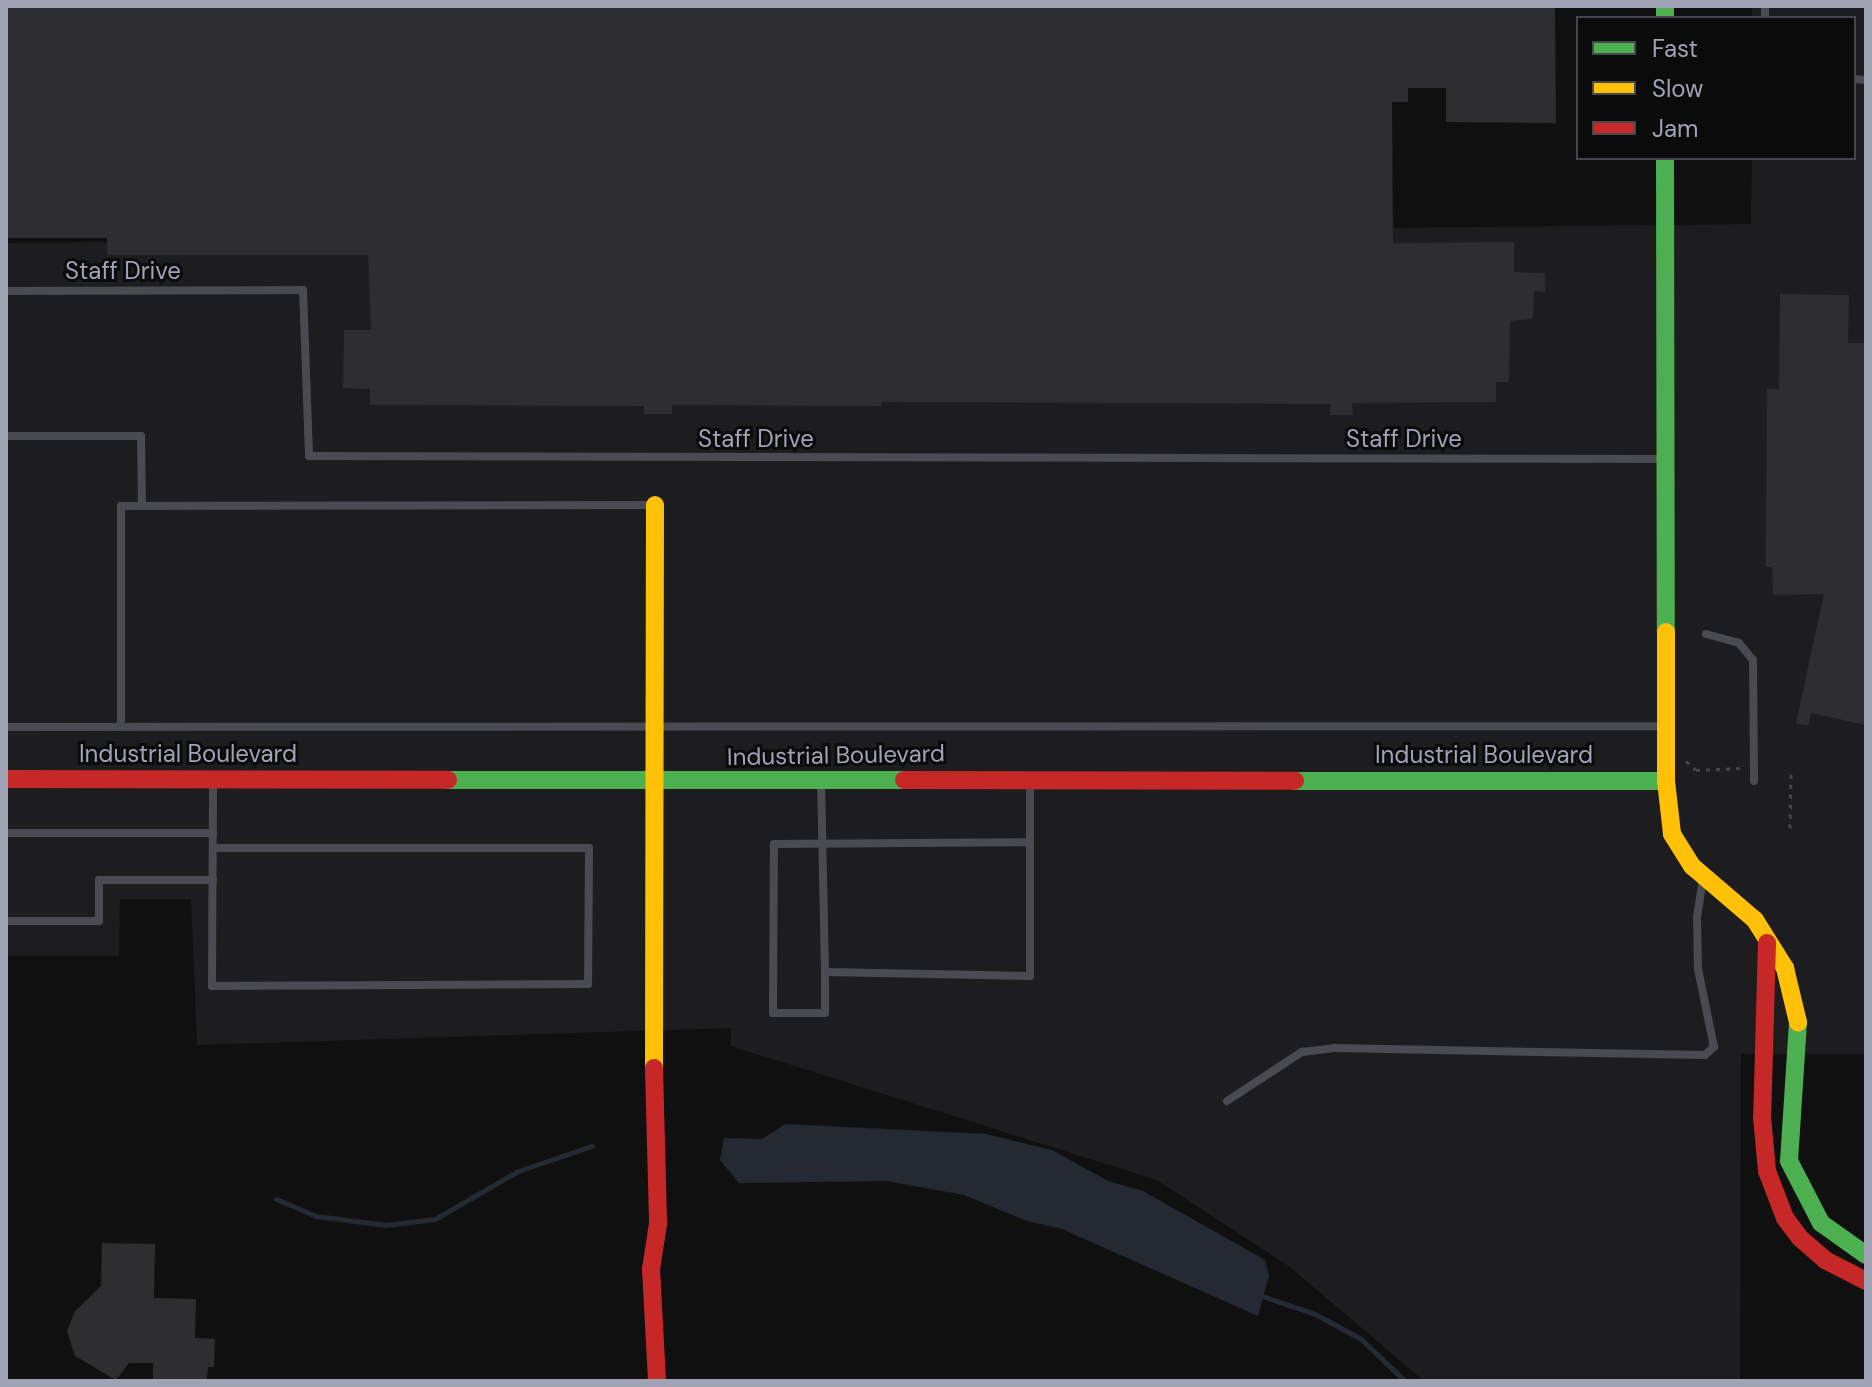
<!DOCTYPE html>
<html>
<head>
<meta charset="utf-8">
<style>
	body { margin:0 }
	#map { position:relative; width:1872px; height:1387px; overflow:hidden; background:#101011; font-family:"DM Sans",sans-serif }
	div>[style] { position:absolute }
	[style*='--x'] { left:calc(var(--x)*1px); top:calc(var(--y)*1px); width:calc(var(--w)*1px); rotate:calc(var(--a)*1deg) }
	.built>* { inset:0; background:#1d1d1f }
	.water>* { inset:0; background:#242932 }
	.stream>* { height:5px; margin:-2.5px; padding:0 2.5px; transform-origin:2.5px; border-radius:2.5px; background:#242932 }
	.building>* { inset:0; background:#2e2e30 }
	.path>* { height:3px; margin-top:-1.5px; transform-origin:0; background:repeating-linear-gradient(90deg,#46464b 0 4px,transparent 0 10px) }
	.lane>* { height:8px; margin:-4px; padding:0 4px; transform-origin:4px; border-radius:4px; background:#4a4b50 }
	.fast>* { height:18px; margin:-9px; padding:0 9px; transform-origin:9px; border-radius:9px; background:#4caf50 }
	.slow>* { height:18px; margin:-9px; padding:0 9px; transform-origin:9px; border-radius:9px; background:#ffc107 }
	.jam>* { height:18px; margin:-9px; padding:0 9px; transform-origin:9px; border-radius:9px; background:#c62828 }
	span { translate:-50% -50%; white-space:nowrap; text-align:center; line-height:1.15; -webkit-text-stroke:6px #0b0b0c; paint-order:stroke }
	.street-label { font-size:24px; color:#a0a3b3 }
	.frame { position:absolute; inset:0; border:8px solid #a0a3b3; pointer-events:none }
	.legend { position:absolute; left:1576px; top:16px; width:280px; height:144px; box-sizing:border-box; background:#0b0b0c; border:2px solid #47484f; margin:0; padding:10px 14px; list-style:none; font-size:24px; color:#a0a3b3 }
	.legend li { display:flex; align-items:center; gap:16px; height:40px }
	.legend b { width:40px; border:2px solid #47484f }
</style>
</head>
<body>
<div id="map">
	<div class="built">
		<i style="clip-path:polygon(1752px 6px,1866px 6px,1866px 1054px,1741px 1054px,1740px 1381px,1424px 1381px,1290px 1267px,1157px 1180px,731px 1046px,731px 1028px,197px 1045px,191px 899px,120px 899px,119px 956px,6px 956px,6px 243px,1751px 224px,1752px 158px,1854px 158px,1854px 18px,1752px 18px)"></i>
	</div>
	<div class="water">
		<i style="clip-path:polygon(785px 1124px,986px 1134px,1052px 1150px,1108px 1181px,1143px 1191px,1265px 1260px,1269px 1276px,1258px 1316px,1062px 1229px,1027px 1221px,964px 1195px,886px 1181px,739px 1183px,720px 1160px,724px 1138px,762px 1139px)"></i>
	</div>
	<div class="stream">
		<i style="--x:276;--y:1199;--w:43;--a:23"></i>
		<i style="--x:316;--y:1216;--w:71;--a:7.3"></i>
		<i style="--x:386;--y:1225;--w:49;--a:-7"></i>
		<i style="--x:435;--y:1219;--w:96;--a:-30"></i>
		<i style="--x:518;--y:1171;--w:78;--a:-18.7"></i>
		<i style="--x:1259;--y:1295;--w:59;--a:18.7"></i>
		<i style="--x:1315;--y:1314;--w:52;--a:28.5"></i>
		<i style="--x:1361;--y:1339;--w:61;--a:43.7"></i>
	</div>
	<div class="building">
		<i style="clip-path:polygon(6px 6px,1555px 6px,1556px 123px,1446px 122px,1446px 88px,1408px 88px,1408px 102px,1392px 102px,1393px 243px,1514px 242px,1514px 272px,1545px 273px,1545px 292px,1534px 291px,1533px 319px,1510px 321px,1509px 382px,1496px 382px,1496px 402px,1352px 403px,1353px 415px,1330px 415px,1331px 404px,881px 402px,881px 406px,672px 405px,672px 414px,644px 414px,644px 406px,370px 405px,370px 389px,343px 388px,344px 330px,371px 330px,368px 255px,107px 255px,107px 238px,6px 238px)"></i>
		<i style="clip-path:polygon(1780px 294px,1849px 295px,1848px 343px,1866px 343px,1866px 725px,1811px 713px,1808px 726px,1796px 723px,1824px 594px,1773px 595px,1772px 567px,1766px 567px,1767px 389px,1779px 389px)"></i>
		<i style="clip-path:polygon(102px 1243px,155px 1244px,154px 1298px,196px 1299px,195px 1338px,215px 1339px,214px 1367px,208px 1367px,207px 1381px,153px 1381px,153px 1363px,129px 1363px,116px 1380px,75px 1356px,67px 1331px,75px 1311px,101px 1286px)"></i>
	</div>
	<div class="path">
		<i style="--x:1686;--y:761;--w:13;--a:42"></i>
		<i style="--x:1696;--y:770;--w:46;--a:-2.5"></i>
		<i style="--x:1790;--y:828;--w:58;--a:-89"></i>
	</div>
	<div class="lane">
		<i style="--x:1765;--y:18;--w:12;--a:-90"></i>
		<i style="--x:1854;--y:79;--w:12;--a:5"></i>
		<i style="--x:6;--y:291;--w:297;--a:-0.2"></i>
		<i style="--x:303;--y:290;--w:166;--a:87.9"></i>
		<i style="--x:309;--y:456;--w:1356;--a:0.13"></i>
		<i style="--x:6;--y:436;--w:135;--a:0"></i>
		<i style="--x:141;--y:436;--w:70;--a:89.2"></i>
		<i style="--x:1706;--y:634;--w:34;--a:15"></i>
		<i style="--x:1739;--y:643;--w:22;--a:51"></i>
		<i style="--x:1753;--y:660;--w:121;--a:89.5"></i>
		<i style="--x:121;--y:726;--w:220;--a:-90"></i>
		<i style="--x:121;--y:506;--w:531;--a:-0.11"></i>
		<i style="--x:6;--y:727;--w:1659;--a:-0.03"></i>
		<i style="--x:821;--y:780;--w:192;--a:88.8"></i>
		<i style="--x:1030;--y:782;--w:194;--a:90"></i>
		<i style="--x:1030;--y:976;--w:205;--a:-178.9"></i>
		<i style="--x:825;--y:972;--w:41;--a:90"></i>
		<i style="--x:825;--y:1013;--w:52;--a:180"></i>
		<i style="--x:773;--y:1013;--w:169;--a:-89.7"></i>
		<i style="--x:774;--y:844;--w:256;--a:-0.4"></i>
		<i style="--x:6;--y:833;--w:207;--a:0"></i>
		<i style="--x:213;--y:848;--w:376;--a:0"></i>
		<i style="--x:589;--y:848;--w:136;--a:90.4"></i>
		<i style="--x:588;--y:984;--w:376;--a:179.7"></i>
		<i style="--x:212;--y:986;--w:206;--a:-89.7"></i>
		<i style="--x:6;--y:921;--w:93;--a:0"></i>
		<i style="--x:99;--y:921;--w:41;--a:-90"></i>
		<i style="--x:99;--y:880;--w:114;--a:0"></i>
		<i style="--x:1227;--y:1101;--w:90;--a:-33.2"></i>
		<i style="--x:1302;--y:1052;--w:32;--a:-7"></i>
		<i style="--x:1334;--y:1048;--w:371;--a:1.1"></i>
		<i style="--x:1705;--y:1055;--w:12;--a:-42"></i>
		<i style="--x:1714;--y:1047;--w:80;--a:-101.6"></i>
		<i style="--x:1698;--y:969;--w:52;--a:-91.1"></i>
		<i style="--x:1697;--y:917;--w:37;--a:-81"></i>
	</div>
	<div class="fast">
		<i style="--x:1665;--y:6;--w:12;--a:90"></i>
		<i style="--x:1665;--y:158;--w:474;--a:89.9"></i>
		<i style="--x:448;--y:780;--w:456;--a:0"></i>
		<i style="--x:1295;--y:781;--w:371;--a:0"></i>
		<i style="--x:1798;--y:1022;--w:139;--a:93.7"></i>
		<i style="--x:1789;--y:1161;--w:70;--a:62.7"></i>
		<i style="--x:1821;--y:1223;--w:55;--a:35.4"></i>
	</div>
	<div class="slow">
		<i style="--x:1666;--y:632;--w:149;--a:90"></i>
		<i style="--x:1666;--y:781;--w:53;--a:83.5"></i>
		<i style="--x:1672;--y:834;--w:38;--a:58"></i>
		<i style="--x:1692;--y:866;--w:83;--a:40.6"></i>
		<i style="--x:1755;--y:920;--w:57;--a:58"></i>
		<i style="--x:1785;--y:968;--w:56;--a:76.5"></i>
		<i style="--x:654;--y:1068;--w:563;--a:-89.9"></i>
	</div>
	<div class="jam">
		<i style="--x:6;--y:779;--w:442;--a:0.1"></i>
		<i style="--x:904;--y:780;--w:391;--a:0.1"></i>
		<i style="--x:1767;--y:943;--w:174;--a:91.6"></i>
		<i style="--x:1762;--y:1117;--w:54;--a:84.7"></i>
		<i style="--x:1767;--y:1171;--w:50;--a:69"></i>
		<i style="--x:1785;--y:1218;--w:25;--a:53"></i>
		<i style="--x:1800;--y:1238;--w:33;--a:41"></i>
		<i style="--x:1825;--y:1260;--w:46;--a:27.1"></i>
		<i style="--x:654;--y:1068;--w:156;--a:88.5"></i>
		<i style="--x:658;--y:1224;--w:46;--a:98.8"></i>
		<i style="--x:651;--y:1269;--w:112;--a:86.9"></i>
	</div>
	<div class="street-label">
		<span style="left:123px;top:271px">Staff Drive</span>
		<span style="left:756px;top:439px">Staff Drive</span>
		<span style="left:1404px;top:439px">Staff Drive</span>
		<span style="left:188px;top:754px">Industrial Boulevard</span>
		<span style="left:836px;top:755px;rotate:-1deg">Industrial Boulevard</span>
		<span style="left:1484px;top:755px">Industrial Boulevard</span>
	</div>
	<div class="frame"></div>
	<ul class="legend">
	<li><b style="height:10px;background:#4caf50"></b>Fast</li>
	<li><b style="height:10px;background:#ffc107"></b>Slow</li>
	<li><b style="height:10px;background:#c62828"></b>Jam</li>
	</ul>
</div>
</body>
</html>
